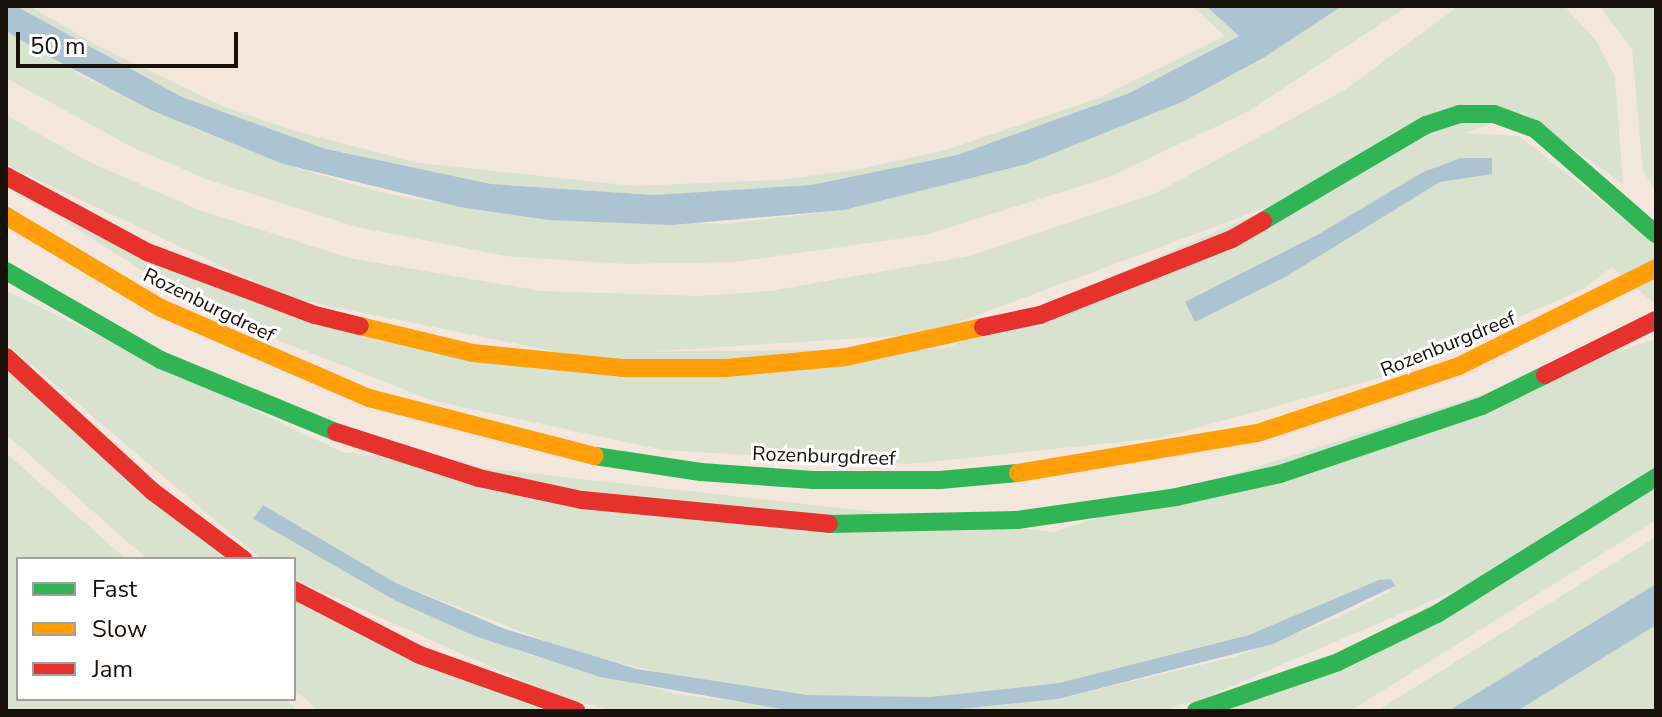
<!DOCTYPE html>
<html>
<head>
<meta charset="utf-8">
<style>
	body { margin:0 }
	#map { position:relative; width:1662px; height:717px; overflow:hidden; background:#f3e6dd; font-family:"Nunito Sans",sans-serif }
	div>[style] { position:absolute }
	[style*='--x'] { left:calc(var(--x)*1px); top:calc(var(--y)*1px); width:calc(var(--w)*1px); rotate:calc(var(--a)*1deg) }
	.green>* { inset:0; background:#d8e2ce }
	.water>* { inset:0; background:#acc4d1 }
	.fast>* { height:18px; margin:-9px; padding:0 9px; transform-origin:9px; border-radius:9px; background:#30b455 }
	.slow>* { height:18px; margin:-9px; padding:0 9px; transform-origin:9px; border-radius:9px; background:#ff9f0a }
	.jam>* { height:18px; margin:-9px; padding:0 9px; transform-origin:9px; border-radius:9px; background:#e5322d }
	span { translate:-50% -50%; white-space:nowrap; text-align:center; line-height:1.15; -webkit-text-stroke:6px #fff; paint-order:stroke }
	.street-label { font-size:20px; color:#18100a }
	.frame { position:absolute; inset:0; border:8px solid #18100a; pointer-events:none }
	.legend { position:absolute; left:16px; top:557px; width:280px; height:144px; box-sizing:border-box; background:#fff; border:2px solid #a39f9d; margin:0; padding:10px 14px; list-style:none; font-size:24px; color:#18100a }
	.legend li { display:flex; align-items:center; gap:16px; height:40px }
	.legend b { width:40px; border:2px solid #a39f9d }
	.scale { position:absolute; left:16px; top:32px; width:222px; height:36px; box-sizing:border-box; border:4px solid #18100a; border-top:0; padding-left:10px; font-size:24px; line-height:28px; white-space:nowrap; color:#18100a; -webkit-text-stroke:6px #fff; paint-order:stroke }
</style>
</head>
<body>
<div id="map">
	<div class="green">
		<i style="clip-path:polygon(16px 6px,29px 6px,100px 47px,225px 107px,295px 131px,419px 163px,633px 186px,778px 180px,856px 170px,949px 149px,1099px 98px,1225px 36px,1192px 6px,1206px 6px,1240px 35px,1127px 94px,957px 155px,811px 185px,654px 195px,491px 184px,326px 149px,182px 97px)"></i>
		<i style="clip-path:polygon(1342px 6px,1408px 6px,1247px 112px,1109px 177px,925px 235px,735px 262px,626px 264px,506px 256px,357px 227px,208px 180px,132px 147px,6px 78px,6px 31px,86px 78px,198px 130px,283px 164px,387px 194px,548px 220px,724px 224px,844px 210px,1027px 164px,1182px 102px,1263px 58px)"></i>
		<i style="clip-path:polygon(1459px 6px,1564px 6px,1595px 39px,1615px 77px,1623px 184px,1522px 112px,927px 334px,577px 356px,290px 298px,6px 165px,6px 115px,85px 160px,199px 210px,349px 258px,541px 291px,699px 296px,770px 291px,970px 256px,1156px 193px,1343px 91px)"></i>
		<i style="clip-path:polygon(1599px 6px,1656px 6px,1656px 191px,1643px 171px,1632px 49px)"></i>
		<i style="clip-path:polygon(evenodd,1446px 132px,1519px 136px,1656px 244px,1656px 305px,1612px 267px,1583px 289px,1387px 376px,1159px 438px,909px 464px,663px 450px,434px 401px,208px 313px,60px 218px,430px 353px,944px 349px,1446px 132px,1461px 158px,1492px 174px,1440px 182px,1287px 276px,1194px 321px,1186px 302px,1317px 235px,1423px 172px,1461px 158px)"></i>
		<i style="clip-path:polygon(6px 291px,342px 452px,1054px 532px,1656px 339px,1656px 466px,1475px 582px,1197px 701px,1159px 711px,940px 711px,1058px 699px,1234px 657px,1334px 619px,1389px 592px,1391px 579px,1249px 635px,1059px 683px,930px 697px,807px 695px,691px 680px,574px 652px,396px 583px,264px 505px,254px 518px,396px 601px,532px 656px,676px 694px,809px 711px,614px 711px,554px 695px,294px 579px,294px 559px,261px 559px,6px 343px)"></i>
		<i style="clip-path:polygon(6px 370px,228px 559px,147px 559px,6px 434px)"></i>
		<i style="clip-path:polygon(6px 453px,126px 559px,18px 559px,18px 699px,285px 699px,298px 711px,6px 711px)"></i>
		<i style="clip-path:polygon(1656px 488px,1656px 520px,1350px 711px,1228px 711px)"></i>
		<i style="clip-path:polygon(1656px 537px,1656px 584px,1448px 711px,1377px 711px)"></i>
		<i style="clip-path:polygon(294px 601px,545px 711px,319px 711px,294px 689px)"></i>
		<i style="clip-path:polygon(1656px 625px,1656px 711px,1517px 711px,1597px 660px)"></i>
	</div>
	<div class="water">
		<i style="clip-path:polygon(6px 6px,16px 6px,182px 97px,326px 149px,491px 184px,654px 195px,811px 185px,957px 155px,1127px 94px,1239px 36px,1206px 6px,1342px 6px,1263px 58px,1182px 102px,1027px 164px,844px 210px,672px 225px,548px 220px,460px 207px,283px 164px,151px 110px,50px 57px,6px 31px)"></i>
		<i style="clip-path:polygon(1461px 158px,1492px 158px,1492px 174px,1440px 182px,1287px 276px,1195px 322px,1185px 302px,1317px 235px,1423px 172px)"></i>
		<i style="clip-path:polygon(263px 505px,396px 583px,505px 629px,637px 669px,807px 695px,930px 697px,1059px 683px,1249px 635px,1379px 580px,1391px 579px,1395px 586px,1273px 644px,1058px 699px,940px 711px,787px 710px,600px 677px,475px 636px,396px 601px,259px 522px,253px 519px)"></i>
		<i style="clip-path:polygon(1656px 584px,1656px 625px,1517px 711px,1448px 711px)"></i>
	</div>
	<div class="fast">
		<i style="--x:1263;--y:221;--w:189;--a:-30.5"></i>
		<i style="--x:1426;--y:125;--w:36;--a:-18"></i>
		<i style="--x:1460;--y:114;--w:34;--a:0"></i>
		<i style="--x:1494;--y:114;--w:44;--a:20.1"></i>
		<i style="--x:1535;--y:129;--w:160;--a:41"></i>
		<i style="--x:6;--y:271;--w:179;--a:29.9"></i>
		<i style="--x:161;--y:360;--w:189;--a:22.4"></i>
		<i style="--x:595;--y:456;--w:107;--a:8.6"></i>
		<i style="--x:701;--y:472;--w:112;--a:4.1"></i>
		<i style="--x:813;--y:480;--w:127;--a:0"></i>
		<i style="--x:940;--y:480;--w:78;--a:-5.1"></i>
		<i style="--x:829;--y:524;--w:188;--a:-1.2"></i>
		<i style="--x:1017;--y:520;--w:161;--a:-8.2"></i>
		<i style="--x:1176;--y:497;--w:107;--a:-12.5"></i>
		<i style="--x:1280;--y:474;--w:213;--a:-18.6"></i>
		<i style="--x:1482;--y:406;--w:70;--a:-26.2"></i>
		<i style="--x:1196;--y:711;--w:150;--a:-19"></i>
		<i style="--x:1338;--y:662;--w:110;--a:-25.9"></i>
		<i style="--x:1437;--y:614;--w:258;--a:-32"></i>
	</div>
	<div class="slow">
		<i style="--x:6;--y:216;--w:180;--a:30.7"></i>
		<i style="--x:161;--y:308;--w:227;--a:23.4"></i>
		<i style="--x:369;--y:398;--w:233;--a:14.4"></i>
		<i style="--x:360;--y:326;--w:116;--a:13.4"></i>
		<i style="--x:473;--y:353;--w:150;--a:5.7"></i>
		<i style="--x:622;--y:368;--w:104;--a:0"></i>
		<i style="--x:726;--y:368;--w:121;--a:-5.2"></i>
		<i style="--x:846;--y:357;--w:140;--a:-12.4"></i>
		<i style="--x:1018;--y:473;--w:243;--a:-9.5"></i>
		<i style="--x:1258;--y:433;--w:212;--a:-18.4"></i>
		<i style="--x:1459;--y:366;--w:220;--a:-26.4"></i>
	</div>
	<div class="jam">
		<i style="--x:6;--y:176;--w:160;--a:28.3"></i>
		<i style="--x:147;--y:252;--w:179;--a:20.6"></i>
		<i style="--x:315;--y:315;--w:46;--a:13.7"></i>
		<i style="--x:983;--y:327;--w:58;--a:-11.9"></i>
		<i style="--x:1040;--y:315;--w:206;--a:-21.6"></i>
		<i style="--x:1232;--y:239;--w:36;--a:-30"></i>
		<i style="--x:6;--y:357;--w:198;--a:42.5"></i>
		<i style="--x:152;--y:491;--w:114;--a:36.8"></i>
		<i style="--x:1545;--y:375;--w:124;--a:-26.4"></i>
		<i style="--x:336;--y:432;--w:150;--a:17.8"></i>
		<i style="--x:479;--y:478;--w:105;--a:12.1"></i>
		<i style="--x:582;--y:500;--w:248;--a:5.5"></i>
		<i style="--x:294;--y:590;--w:142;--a:27.3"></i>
		<i style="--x:420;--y:655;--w:166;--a:19.7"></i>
	</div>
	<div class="street-label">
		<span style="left:209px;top:305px;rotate:26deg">Rozenburgdreef</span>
		<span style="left:1448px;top:344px;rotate:-22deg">Rozenburgdreef</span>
		<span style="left:824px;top:456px;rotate:2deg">Rozenburgdreef</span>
	</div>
	<div class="frame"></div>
	<ul class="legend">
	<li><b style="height:10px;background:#30b455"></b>Fast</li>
	<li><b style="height:10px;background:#ff9f0a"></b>Slow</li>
	<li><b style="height:10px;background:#e5322d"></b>Jam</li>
	</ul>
	<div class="scale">50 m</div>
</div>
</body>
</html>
